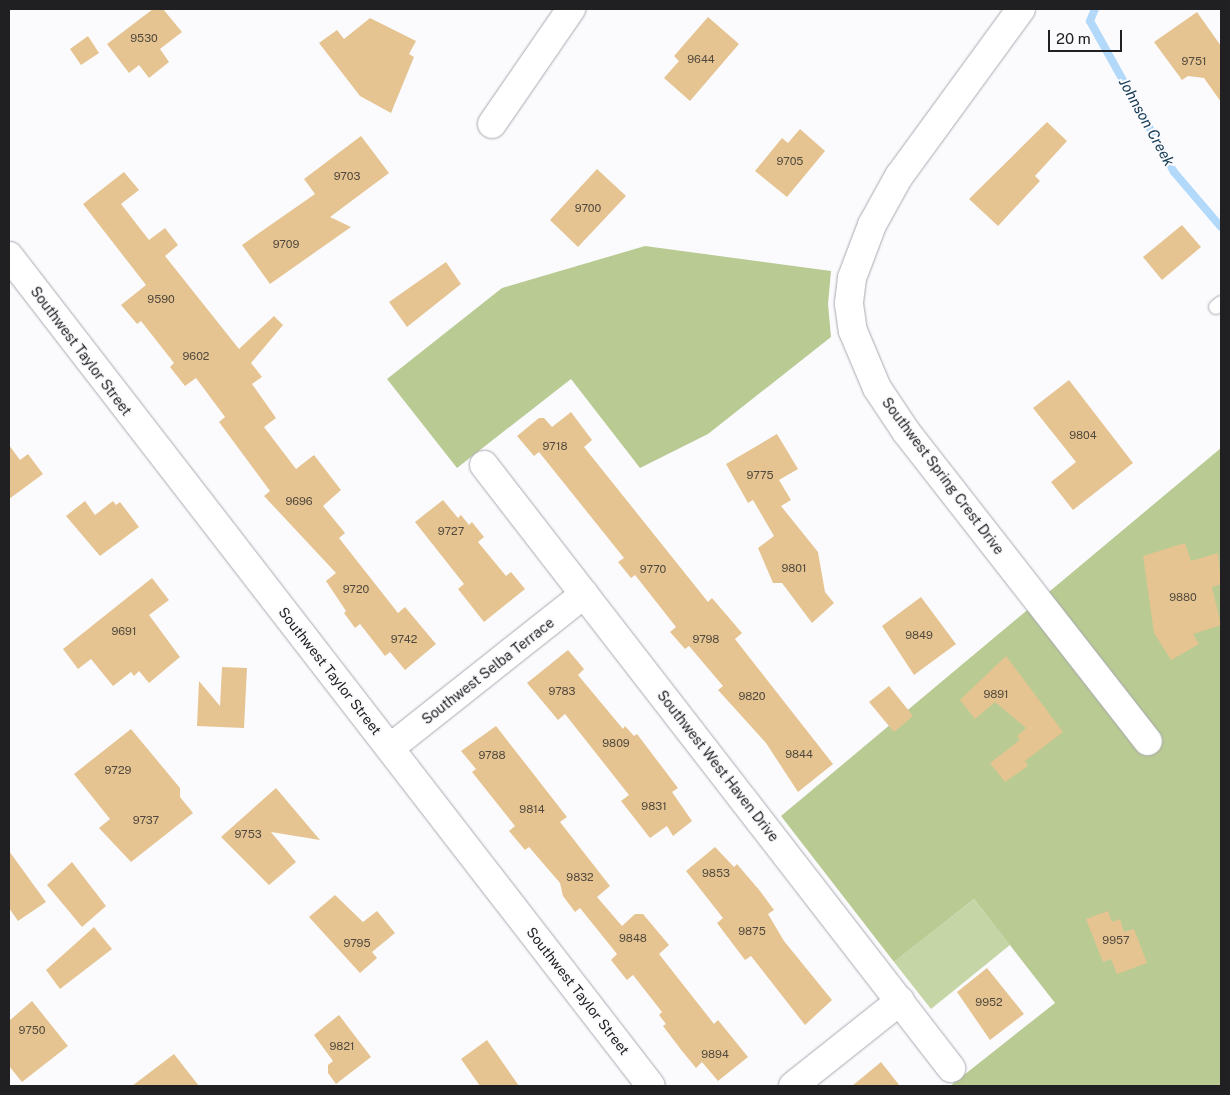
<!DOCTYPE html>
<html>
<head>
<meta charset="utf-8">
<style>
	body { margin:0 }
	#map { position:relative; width:1230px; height:1095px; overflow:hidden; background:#fbfbfe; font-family:"Public Sans",sans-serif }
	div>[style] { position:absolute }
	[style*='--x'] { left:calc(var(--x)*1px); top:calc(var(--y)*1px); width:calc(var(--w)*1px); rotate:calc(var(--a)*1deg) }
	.green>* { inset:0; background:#c6d5a5 }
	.forest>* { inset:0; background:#b9ca93 }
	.stream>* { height:8px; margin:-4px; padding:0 4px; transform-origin:4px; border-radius:4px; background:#b2d9fa }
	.building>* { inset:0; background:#e5c491 }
	.roads { filter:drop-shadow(0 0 1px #a8a9b0) drop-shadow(0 0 1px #a8a9b0) }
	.service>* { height:14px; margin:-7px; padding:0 7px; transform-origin:7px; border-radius:7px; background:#fff }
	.minor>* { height:28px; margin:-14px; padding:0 14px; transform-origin:14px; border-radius:14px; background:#fff }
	span { translate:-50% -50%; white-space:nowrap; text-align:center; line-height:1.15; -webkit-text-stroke:4px #fbfbfe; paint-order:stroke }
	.number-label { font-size:11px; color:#51493e }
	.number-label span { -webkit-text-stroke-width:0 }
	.street-label { font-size:14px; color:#202023 }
	.water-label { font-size:15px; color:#133954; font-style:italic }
	.frame { position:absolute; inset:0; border:10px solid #202023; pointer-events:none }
	.scale { position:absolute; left:1048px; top:30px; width:74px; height:22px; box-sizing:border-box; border:2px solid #202023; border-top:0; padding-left:6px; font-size:15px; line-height:18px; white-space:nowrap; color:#202023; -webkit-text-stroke:4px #fbfbfe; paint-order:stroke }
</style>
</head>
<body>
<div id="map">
	<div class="green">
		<i style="clip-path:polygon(974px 899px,1010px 945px,931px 1009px,894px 962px)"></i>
	</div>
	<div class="forest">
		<i style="clip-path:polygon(645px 246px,831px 271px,828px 304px,831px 337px,708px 434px,640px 468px,571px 379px,457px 468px,387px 379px,502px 288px)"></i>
		<i style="clip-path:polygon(1221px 448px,1221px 1086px,950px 1086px,1055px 1003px,974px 899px,894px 962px,781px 816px)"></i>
	</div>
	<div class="stream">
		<i style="--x:1095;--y:9;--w:13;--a:113"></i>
		<i style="--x:1090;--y:21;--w:173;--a:60.9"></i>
		<i style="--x:1174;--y:172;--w:72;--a:49.5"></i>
	</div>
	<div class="building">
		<i style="clip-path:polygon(153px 9px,163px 9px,182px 32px,160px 49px,169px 62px,149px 78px,139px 65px,129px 73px,107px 44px)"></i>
		<i style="clip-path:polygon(1197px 12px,1221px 46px,1221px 102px,1204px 78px,1188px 76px,1182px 80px,1154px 42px)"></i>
		<i style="clip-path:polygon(708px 17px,739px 44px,690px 101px,664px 78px,679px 61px,674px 56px)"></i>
		<i style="clip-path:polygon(370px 18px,416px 41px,409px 54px,414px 57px,391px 113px,360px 96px,319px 43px,337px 30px,344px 39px)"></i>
		<i style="clip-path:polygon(88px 36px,99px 53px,81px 65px,70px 49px)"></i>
		<i style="clip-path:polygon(1047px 122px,1067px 141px,1035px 176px,1040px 181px,998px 226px,969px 199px)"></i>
		<i style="clip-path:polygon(800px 129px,825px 151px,787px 197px,755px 171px,782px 138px,788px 143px)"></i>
		<i style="clip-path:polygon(361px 136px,389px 173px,330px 217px,351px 227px,270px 284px,242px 245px,315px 194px,304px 179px)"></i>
		<i style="clip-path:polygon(597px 169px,626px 196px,578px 247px,550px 220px)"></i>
		<i style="clip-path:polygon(124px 172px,139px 190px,121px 204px,149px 240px,165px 228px,178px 245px,165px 256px,239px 349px,274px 316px,283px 325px,251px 363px,262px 377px,252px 384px,276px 418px,264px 427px,296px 469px,314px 455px,341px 490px,323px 506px,345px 533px,339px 538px,398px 613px,405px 607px,436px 644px,405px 670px,390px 652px,385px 656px,360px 624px,355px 628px,344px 613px,346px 611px,326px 581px,336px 573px,264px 496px,270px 491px,219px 422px,225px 417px,196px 378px,185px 386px,170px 367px,174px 363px,141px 321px,137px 324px,121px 305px,146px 285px,83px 204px)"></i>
		<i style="clip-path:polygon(1182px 225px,1201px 247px,1162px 280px,1143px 257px)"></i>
		<i style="clip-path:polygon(446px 262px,461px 284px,407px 327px,389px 302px)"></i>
		<i style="clip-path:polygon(1069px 380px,1133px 463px,1073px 510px,1051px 482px,1076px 462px,1033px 408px)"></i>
		<i style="clip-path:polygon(571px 412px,592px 440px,584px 447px,708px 602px,712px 598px,742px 633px,735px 639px,833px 764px,798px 792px,766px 743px,718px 690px,723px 686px,689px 646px,685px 649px,670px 632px,676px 627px,635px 575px,631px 578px,618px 562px,624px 558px,539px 452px,534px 456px,517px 436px,539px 418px,544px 418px,552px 427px)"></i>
		<i style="clip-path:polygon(777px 434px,798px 469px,779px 480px,791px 500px,781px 506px,818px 552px,825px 592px,834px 603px,812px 623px,782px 583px,773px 583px,758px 548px,774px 536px,753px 500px,748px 503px,726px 464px)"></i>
		<i style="clip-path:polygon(9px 445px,20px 460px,28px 454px,43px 474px,9px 499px)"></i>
		<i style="clip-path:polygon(443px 500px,458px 518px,461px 515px,469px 525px,472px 522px,484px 537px,478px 542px,506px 576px,511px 572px,525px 589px,484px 622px,458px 589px,464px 584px,415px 522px)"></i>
		<i style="clip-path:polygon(85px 501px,95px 515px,113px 501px,116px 505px,120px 502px,139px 527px,100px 556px,66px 516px)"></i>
		<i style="clip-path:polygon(1185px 543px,1191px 561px,1218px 553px,1221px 584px,1212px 587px,1221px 625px,1193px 634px,1199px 644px,1171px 660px,1154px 633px,1143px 556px)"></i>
		<i style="clip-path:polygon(152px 578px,169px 600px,149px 615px,180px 657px,149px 683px,139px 671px,134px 676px,131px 672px,113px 686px,91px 659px,78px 669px,63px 649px)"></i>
		<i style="clip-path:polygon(921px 597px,956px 644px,914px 675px,882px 626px)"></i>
		<i style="clip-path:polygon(568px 650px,584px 669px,578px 675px,623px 729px,625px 726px,634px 736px,637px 734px,678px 788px,672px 792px,692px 821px,673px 836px,667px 826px,650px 838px,621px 801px,629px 795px,565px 714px,558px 720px,527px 683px)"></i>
		<i style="clip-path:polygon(1006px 656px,1063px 732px,1025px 761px,1028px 766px,1005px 782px,990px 763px,1020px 740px,1017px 736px,1026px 728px,995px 702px,975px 719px,960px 700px)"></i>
		<i style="clip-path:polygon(222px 667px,247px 668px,244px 728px,197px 726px,199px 681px,220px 706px)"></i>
		<i style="clip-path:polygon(889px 686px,913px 716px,894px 732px,869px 702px)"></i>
		<i style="clip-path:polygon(496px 726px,567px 817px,560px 822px,610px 886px,597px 897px,622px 926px,635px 914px,643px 914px,669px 945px,659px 954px,714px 1024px,718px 1020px,748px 1057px,718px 1081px,702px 1062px,696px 1068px,682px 1051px,663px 1026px,666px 1024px,659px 1015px,662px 1012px,633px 975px,627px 980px,611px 960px,617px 954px,580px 908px,575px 912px,563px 896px,560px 883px,529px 847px,525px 850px,509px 831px,515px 826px,472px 772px,476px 769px,461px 751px)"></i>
		<i style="clip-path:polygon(131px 729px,180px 788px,180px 797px,193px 813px,131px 862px,99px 828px,110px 819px,74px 774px)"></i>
		<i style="clip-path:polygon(276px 788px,320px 840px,271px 832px,296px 862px,269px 885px,221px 837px)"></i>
		<i style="clip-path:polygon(715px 847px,734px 867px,737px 864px,760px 891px,774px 910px,768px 914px,784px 941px,832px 1000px,805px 1025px,751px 956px,745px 960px,717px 923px,723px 918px,686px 871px)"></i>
		<i style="clip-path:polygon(9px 851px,46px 902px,18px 921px,9px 908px)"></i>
		<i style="clip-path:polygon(72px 862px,106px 906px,82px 927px,47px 885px)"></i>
		<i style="clip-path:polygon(335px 895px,363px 922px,377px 911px,395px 933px,372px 952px,377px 958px,360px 973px,309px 917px)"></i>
		<i style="clip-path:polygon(1108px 911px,1112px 922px,1120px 919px,1124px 932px,1134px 929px,1147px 963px,1117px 974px,1111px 959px,1103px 962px,1086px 919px)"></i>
		<i style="clip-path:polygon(94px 927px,112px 949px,60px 989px,46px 970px)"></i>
		<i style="clip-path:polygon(987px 968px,1024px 1014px,990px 1040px,957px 992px)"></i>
		<i style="clip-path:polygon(32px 1001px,68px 1046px,22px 1082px,9px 1066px,9px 1021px)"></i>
		<i style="clip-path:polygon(339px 1015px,371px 1057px,336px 1084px,328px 1073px,328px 1065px,333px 1061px,314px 1035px)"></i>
		<i style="clip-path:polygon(487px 1040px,519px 1086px,480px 1086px,461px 1059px)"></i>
		<i style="clip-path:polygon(174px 1054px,199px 1086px,132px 1086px)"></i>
		<i style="clip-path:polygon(881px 1062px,900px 1086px,852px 1086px)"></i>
	</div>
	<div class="roads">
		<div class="service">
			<i style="--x:1216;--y:307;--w:6;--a:-39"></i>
		</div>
		<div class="minor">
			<i style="--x:1021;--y:9;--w:207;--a:126.1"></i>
			<i style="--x:899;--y:176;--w:56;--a:118.9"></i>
			<i style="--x:872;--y:225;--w:57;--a:110.7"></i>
			<i style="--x:852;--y:278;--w:26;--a:97"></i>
			<i style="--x:849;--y:304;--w:27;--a:82"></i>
			<i style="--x:853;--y:331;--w:62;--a:67.2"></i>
			<i style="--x:877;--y:388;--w:54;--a:56.3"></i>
			<i style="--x:907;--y:433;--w:391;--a:52"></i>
			<i style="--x:492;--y:124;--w:140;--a:-55.5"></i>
			<i style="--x:9;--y:256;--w:1049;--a:52.28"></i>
			<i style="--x:484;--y:465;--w:763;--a:52.24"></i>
			<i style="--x:390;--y:748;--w:248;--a:-38.4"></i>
			<i style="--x:793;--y:1086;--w:137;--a:-38.5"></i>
		</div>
	</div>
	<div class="number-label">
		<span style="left:144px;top:38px">9530</span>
		<span style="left:701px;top:59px">9644</span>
		<span style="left:1194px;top:61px">9751</span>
		<span style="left:790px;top:161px">9705</span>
		<span style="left:347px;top:176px">9703</span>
		<span style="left:588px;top:208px">9700</span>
		<span style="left:286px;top:244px">9709</span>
		<span style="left:161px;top:299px">9590</span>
		<span style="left:196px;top:356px">9602</span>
		<span style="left:1083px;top:435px">9804</span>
		<span style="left:555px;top:446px">9718</span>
		<span style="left:760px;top:475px">9775</span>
		<span style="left:299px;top:501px">9696</span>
		<span style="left:451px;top:531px">9727</span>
		<span style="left:794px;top:568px">9801</span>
		<span style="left:653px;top:569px">9770</span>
		<span style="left:356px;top:589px">9720</span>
		<span style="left:1183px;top:597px">9880</span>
		<span style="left:124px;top:631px">9691</span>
		<span style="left:919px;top:635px">9849</span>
		<span style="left:404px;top:639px">9742</span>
		<span style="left:706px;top:639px">9798</span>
		<span style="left:562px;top:691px">9783</span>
		<span style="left:996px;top:694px">9891</span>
		<span style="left:752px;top:696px">9820</span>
		<span style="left:616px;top:743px">9809</span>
		<span style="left:799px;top:754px">9844</span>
		<span style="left:492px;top:755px">9788</span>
		<span style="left:118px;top:770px">9729</span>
		<span style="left:654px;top:806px">9831</span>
		<span style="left:532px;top:809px">9814</span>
		<span style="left:146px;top:820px">9737</span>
		<span style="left:248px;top:834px">9753</span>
		<span style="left:716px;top:873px">9853</span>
		<span style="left:580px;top:877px">9832</span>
		<span style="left:752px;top:931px">9875</span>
		<span style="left:633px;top:938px">9848</span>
		<span style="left:1116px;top:940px">9957</span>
		<span style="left:357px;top:943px">9795</span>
		<span style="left:989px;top:1002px">9952</span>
		<span style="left:32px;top:1030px">9750</span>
		<span style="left:342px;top:1046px">9821</span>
		<span style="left:715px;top:1054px">9894</span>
	</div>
	<div class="street-label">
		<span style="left:81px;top:351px;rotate:53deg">Southwest Taylor Street</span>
		<span style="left:943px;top:476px;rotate:53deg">Southwest Spring Crest Drive</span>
		<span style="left:330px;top:671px;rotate:52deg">Southwest Taylor Street</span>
		<span style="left:488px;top:671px;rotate:-38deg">Southwest Selba Terrace</span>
		<span style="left:718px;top:766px;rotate:52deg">Southwest West Haven Drive</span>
		<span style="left:578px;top:991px;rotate:52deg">Southwest Taylor Street</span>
	</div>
	<div class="water-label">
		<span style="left:1147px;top:122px;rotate:61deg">Johnson Creek</span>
	</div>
	<div class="frame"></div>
	<div class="scale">20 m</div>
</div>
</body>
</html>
